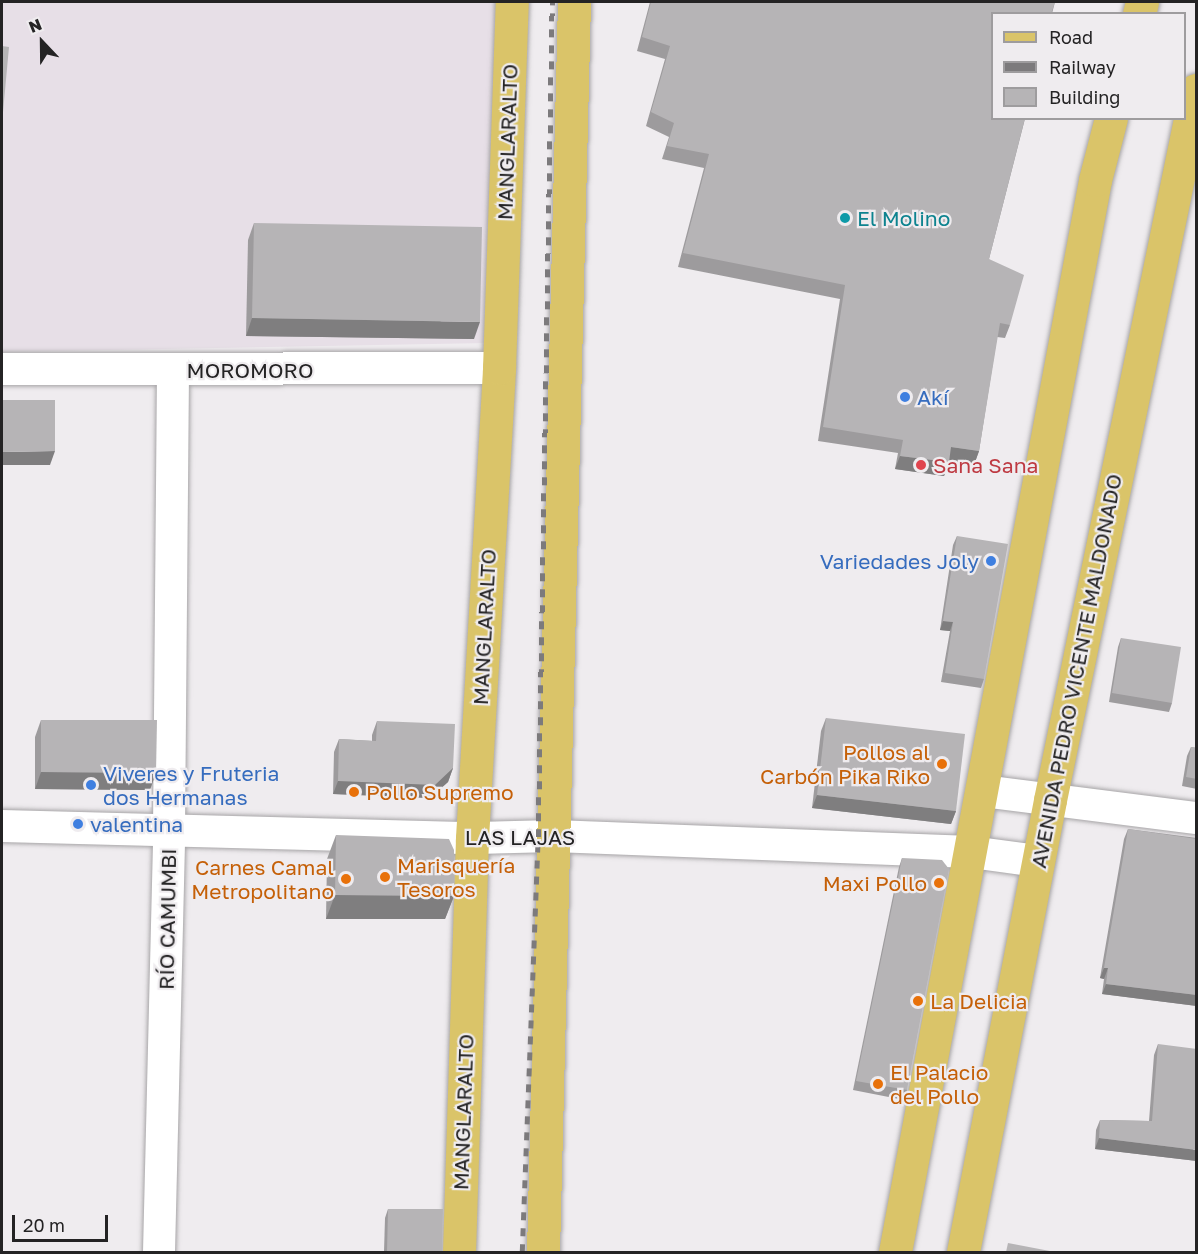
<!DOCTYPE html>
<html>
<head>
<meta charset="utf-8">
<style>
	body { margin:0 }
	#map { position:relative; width:1198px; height:1254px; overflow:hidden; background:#efecef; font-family:"Golos Text",sans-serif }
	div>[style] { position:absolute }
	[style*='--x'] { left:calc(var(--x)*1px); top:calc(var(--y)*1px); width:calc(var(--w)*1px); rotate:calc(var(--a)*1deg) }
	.built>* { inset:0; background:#e7dfe7 }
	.roads { filter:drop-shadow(0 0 2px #a7a5a7) drop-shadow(0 0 2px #a7a5a7) }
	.minor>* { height:32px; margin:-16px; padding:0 16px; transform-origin:16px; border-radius:16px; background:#fff }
	.major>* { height:33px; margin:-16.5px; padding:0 16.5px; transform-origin:16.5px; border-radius:16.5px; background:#dac469 }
	.rail>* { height:4.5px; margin-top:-2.25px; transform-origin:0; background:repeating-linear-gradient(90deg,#7c7a7c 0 8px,transparent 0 16px) }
	.wall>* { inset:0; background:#9d9b9d }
	.shaded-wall>* { inset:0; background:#7f7e7f }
	.building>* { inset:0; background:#b6b4b6 }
	.dots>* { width:16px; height:16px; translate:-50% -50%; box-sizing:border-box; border:3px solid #efecef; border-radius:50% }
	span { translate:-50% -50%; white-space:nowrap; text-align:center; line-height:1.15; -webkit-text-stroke:4.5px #efecef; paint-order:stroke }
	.street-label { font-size:21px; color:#242324 }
	.culture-label { font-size:21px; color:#0d838f }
	.left { translate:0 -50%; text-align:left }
	.shop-label { font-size:21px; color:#366cbe }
	.right { translate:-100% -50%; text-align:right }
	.health-label { font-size:21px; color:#be3a42 }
	.food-label { font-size:21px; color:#c56008 }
	.frame { position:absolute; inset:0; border:3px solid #242324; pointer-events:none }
	.legend { position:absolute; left:991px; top:12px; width:195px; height:108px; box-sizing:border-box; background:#efecef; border:2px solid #9e9c9e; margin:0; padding:8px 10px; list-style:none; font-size:18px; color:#242324 }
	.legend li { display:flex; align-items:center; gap:12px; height:30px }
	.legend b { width:30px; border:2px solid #9e9c9e }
	.north { position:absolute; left:12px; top:12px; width:60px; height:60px; -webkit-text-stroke:4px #efecef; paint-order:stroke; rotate:338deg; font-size:16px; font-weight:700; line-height:24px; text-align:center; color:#242324 }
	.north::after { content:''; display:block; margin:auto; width:21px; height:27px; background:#242324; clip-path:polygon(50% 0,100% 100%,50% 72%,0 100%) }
	.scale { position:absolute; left:12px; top:1215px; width:96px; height:27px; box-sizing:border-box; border:3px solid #242324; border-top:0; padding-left:8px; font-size:18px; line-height:21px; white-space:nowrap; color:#242324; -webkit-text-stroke:4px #efecef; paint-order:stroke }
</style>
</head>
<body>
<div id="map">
	<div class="built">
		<i style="clip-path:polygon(2px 2px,497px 2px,487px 343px,2px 352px)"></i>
	</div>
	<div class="roads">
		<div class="minor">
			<i style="--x:2;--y:369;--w:497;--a:-0.1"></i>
			<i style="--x:982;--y:791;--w:216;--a:7.2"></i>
			<i style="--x:2;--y:826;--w:470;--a:1.5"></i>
			<i style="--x:472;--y:838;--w:82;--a:-1.4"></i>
			<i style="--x:554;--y:836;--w:417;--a:2.2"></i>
			<i style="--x:971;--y:852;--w:68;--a:7.7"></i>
			<i style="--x:159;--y:1252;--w:422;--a:-88.6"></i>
			<i style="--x:169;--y:830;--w:460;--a:-89.5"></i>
		</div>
		<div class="major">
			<i style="--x:1139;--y:14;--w:12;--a:-76"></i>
			<i style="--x:459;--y:1252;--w:414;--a:-88.2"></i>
			<i style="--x:472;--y:838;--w:471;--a:-86.7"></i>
			<i style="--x:499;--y:368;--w:366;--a:-88"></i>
			<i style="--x:543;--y:1252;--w:1250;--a:-88.58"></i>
			<i style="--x:895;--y:1252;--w:1090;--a:-79.43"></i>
			<i style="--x:1095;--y:180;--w:64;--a:-75.5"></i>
			<i style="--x:963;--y:1252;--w:460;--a:-79.1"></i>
			<i style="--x:1050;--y:800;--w:725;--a:-78.38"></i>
		</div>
	</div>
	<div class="rail">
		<i style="--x:522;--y:1252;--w:415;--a:-87.8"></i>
		<i style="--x:538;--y:837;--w:835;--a:-89.04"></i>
	</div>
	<div class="wall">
		<i style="clip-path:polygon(650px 2px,1055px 2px,989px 259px,1010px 325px,1005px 338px,997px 337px,979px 451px,974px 465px,949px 461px,944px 476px,895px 469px,898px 453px,818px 441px,840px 299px,678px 267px,704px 168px,662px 159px,669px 137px,646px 126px,665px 59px,637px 51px)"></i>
		<i style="clip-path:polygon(254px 223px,474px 339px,246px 336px,248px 240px)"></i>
		<i style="clip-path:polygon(957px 536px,984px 679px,981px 688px,941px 682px,950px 631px,940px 630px,953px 545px)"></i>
		<i style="clip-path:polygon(1121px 638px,1172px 703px,1169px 712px,1109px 702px,1118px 647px)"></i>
		<i style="clip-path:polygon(826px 718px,956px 811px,951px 824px,812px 808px,821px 731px)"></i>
		<i style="clip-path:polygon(41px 720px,150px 790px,35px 789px,35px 737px)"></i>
		<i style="clip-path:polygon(377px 721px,453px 768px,448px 782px,430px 798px,333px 794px,334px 752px,339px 739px,372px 741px,372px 735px)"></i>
		<i style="clip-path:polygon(1191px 747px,1197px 748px,1197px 789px,1182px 786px,1187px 756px)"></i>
		<i style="clip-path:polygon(1128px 829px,1197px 838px,1197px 1006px,1102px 994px,1104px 979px,1100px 978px,1124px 839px)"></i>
		<i style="clip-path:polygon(336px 835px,454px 896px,445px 919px,326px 919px,327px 859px)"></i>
		<i style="clip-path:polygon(902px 858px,907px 1090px,904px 1100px,853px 1090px,899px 867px)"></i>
		<i style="clip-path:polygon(1158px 1044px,1197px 1161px,1095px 1149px,1096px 1130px,1100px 1120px,1149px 1121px,1154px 1055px)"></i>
		<i style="clip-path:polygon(388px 1209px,442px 1252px,384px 1252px,385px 1218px)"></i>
	</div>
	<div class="shaded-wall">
		<i style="clip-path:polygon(252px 318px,480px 322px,474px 339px,246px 336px)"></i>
		<i style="clip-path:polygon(951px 447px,979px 451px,974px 465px,946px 461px)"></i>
		<i style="clip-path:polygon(55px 451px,50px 465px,2px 465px,2px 452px)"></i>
		<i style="clip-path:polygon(900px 456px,949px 462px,944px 476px,895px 469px)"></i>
		<i style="clip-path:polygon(943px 621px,953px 622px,950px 631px,940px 630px)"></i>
		<i style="clip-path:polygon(453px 768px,448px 782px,430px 798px,333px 794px,338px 781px)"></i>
		<i style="clip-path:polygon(41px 772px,156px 773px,150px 790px,35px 789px)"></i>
		<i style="clip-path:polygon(817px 795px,956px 811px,951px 824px,812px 808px)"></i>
		<i style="clip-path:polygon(335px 895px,454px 896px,445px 919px,326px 919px)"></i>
		<i style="clip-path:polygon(1104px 968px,1108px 968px,1104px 979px,1100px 978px)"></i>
		<i style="clip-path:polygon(1106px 984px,1197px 995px,1197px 1006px,1102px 994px)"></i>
		<i style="clip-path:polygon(1099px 1138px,1197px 1150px,1197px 1161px,1095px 1149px)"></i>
	</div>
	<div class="building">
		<i style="clip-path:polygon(651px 2px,1055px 2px,1051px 14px,993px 14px,993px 118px,1025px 118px,989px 259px,1024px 275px,1010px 325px,1000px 323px,979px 451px,951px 447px,949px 462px,900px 456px,903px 440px,823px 427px,845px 285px,683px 253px,709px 154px,667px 146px,674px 123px,651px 112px,670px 46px,642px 37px)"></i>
		<i style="clip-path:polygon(2px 46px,9px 47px,2px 123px)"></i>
		<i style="clip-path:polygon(254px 223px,482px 227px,480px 322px,252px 318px)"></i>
		<i style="clip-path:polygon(2px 400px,55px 400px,55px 451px,2px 452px)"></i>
		<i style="clip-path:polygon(957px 536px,1008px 544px,984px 679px,945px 673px,953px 622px,943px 621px)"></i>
		<i style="clip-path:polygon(1121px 638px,1181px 647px,1172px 703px,1112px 693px)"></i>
		<i style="clip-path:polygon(826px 718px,965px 734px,956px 811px,817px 795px)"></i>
		<i style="clip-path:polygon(41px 720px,157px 720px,156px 773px,41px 772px)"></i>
		<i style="clip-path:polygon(377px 721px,455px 724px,453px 768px,435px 785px,338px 781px,339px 739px,376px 741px)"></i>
		<i style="clip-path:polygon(1191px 747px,1197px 748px,1197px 779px,1186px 777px)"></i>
		<i style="clip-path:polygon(1128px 829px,1197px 839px,1197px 995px,1106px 984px,1108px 968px,1104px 968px)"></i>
		<i style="clip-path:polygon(336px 835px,449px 839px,454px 850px,454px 896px,335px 895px)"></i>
		<i style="clip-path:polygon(902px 858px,942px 860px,949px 869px,907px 1090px,856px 1081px)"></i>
		<i style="clip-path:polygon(1158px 1044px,1197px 1049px,1197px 1150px,1099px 1138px,1100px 1120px,1152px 1121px)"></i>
		<i style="clip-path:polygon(388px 1209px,443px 1209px,442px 1252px,387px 1252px)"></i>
		<i style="clip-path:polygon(1008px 1243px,1055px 1252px,1006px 1252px)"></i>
	</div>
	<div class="dots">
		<i style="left:845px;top:218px;background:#0f9aa8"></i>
		<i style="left:905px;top:397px;background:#3f7fe0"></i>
		<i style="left:921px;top:465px;background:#e0444e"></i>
		<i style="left:991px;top:561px;background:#3f7fe0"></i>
		<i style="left:942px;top:764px;background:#e8710a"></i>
		<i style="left:91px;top:785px;background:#3f7fe0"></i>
		<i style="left:354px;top:792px;background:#e8710a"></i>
		<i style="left:78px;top:824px;background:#3f7fe0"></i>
		<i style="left:385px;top:877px;background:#e8710a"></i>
		<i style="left:346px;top:879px;background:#e8710a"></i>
		<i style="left:939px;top:883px;background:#e8710a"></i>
		<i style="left:918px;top:1001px;background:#e8710a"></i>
		<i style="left:878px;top:1084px;background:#e8710a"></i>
	</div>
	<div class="street-label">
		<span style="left:507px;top:142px;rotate:-88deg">MANGLARALTO</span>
		<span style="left:250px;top:370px">MOROMORO</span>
		<span style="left:484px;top:627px;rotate:-87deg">MANGLARALTO</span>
		<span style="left:1076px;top:671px;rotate:-79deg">AVENIDA PEDRO VICENTE MALDONADO</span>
		<span style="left:520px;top:837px">LAS LAJAS</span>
		<span style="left:167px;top:919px;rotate:-89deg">RÍO CAMUMBI</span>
		<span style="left:463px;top:1112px;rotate:-88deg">MANGLARALTO</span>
	</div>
	<div class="culture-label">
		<span class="left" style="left:857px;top:218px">El Molino</span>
	</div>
	<div class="shop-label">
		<span class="left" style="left:917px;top:397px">Akí</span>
		<span class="right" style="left:979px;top:561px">Variedades Joly</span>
		<span class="left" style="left:103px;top:785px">Viveres y Fruteria<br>dos Hermanas</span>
		<span class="left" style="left:90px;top:824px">valentina</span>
	</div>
	<div class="health-label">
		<span class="left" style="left:933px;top:465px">Sana Sana</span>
	</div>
	<div class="food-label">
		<span class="right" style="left:930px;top:764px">Pollos al<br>Carbón Pika Riko</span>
		<span class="left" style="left:366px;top:792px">Pollo Supremo</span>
		<span class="left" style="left:397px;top:877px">Marisquería<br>Tesoros</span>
		<span class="right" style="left:334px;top:879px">Carnes Camal<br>Metropolitano</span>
		<span class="right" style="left:927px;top:883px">Maxi Pollo</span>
		<span class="left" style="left:930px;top:1001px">La Delicia</span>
		<span class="left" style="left:890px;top:1084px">El Palacio<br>del Pollo</span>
	</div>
	<div class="frame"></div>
	<ul class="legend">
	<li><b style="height:8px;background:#dac469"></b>Road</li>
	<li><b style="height:8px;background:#7c7a7c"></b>Railway</li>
	<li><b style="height:16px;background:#b6b4b6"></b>Building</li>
	</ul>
	<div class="north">N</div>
	<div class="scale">20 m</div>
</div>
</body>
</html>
